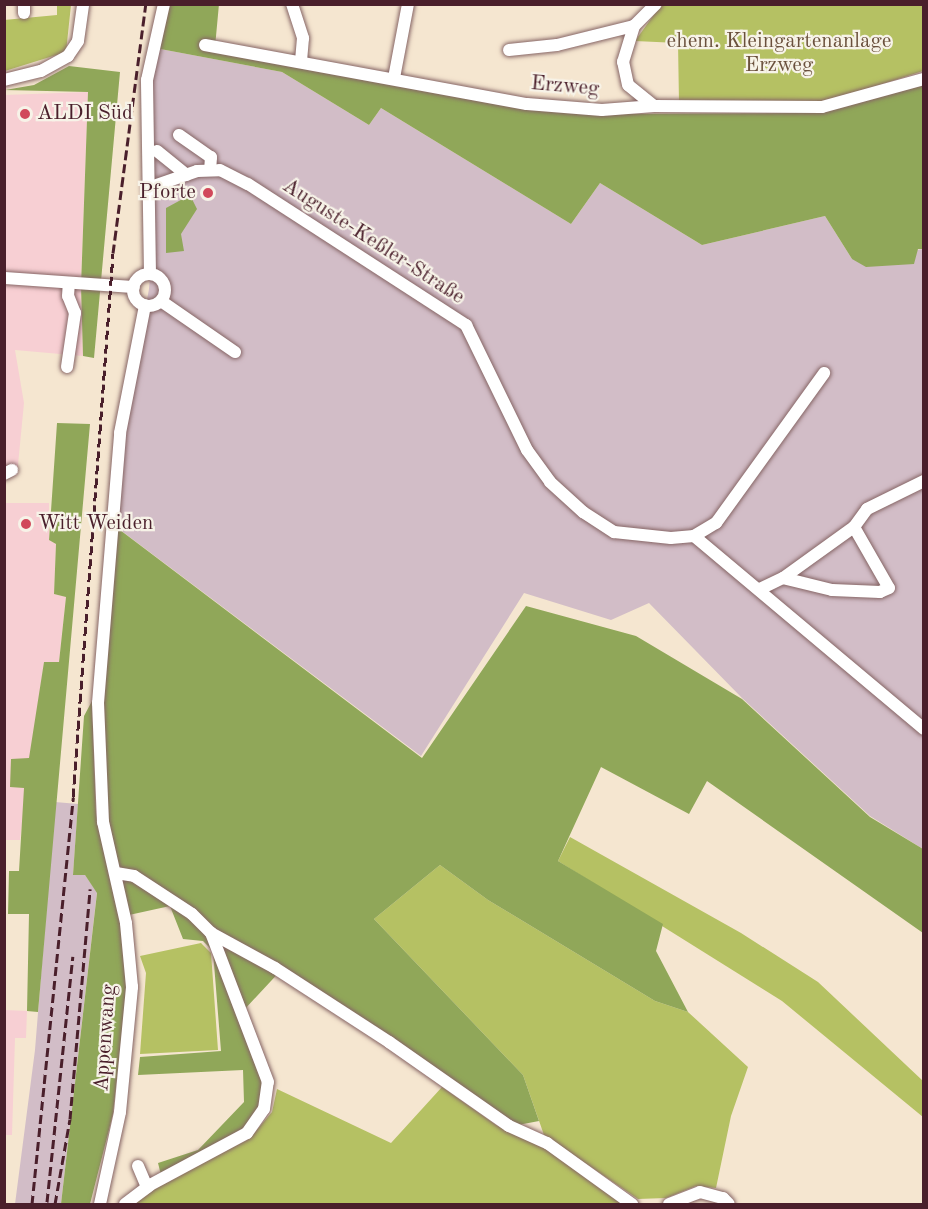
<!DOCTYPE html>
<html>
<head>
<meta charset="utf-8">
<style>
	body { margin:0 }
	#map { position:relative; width:928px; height:1209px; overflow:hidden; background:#f5e6d0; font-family:"Old Standard TT",serif }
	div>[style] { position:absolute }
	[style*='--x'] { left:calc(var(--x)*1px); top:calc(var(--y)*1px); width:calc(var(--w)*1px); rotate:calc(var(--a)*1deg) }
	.built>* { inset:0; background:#f7cfd3 }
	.industrial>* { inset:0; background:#d2bdc7 }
	.green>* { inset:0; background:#b5c163 }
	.forest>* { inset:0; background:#90a759 }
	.roads { filter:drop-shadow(0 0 2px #866565) drop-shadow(0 0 2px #866565) }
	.minor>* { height:12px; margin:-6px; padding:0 6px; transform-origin:6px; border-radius:6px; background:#fff }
	.minor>.ring { margin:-6px; padding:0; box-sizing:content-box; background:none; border:12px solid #fff; border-radius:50% }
	.rail>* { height:3px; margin-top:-1.5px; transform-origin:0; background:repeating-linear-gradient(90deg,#4a1f2b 0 9px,transparent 0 13.5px) }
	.dots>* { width:16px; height:16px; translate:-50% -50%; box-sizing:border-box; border:3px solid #f7f3e8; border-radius:50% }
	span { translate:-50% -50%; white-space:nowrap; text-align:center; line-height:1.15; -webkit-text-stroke:4.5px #f7f3e8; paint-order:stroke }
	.park-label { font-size:21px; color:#6a503c }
	.street-label { font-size:21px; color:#4a1f2b }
	.poi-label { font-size:21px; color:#4a1f2b }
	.left { translate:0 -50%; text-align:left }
	.right { translate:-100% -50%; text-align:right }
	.frame { position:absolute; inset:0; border:6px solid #4a1f2b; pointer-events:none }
</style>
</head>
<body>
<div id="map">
	<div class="built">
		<i style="clip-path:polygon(88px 92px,81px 281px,5px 275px,4px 95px)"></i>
		<i style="clip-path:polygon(4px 280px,81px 286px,83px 356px,15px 350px,24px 403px,17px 475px,5px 476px)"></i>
		<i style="clip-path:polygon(5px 503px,49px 503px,49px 540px,56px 544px,54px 594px,66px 597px,59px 662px,44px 662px,20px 840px,5px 840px)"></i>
		<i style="clip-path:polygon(5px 1010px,27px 1011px,26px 1038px,15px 1038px,12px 1135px,5px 1135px)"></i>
	</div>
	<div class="industrial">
		<i style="clip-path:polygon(155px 48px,282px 72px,369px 125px,381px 108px,571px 224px,600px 183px,702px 245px,825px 216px,852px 259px,923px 249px,923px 849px,870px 816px,742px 698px,649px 603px,611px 620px,524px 593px,421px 756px,115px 526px,122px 433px,149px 289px,152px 253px,148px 81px)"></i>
		<i style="clip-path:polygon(55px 802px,78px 804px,73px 875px,85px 875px,97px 892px,61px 1204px,15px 1204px,35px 1050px)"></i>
	</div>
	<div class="green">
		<i style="clip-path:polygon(57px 5px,71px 5px,66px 52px,5px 71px,4px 20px,57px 15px)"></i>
		<i style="clip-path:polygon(661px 5px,923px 5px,923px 71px,823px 103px,679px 103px,678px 43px,635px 41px)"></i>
		<i style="clip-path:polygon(570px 837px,741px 933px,818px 982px,923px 1081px,923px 1117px,782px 1001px,558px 861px)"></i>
		<i style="clip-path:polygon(440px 865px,488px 900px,655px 1001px,688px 1012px,748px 1067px,731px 1116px,716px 1188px,696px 1186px,666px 1198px,638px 1199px,544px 1135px,523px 1075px,374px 919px)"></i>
		<i style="clip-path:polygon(201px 943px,211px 953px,218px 1050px,140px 1054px,146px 973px,140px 956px)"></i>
		<i style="clip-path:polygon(442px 1087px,496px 1125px,543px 1147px,626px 1204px,131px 1204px,165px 1181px,249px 1139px,272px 1112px,277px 1089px,391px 1143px)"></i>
	</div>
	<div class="forest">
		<i style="clip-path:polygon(219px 4px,215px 47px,603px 114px,790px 113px,923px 84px,923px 249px,918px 249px,914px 264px,866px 267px,852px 259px,825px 216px,702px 245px,600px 183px,571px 224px,381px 108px,369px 125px,282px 72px,155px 48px,170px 5px)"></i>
		<i style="clip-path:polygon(69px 66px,120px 72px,94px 358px,83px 356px,81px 286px,88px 92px,5px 90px,34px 85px)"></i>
		<i style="clip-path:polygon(190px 195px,197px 209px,181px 234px,184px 251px,166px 253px,166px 208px)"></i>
		<i style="clip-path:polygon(57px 423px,90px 424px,38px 1012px,27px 1011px,29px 914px,8px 914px,9px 871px,19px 871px,24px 788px,10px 787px,11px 759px,29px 758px,44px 662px,59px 662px,66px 597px,54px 594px,56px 544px,49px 540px)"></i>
		<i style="clip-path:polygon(116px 527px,422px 758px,526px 606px,636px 636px,742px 699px,870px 817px,923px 849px,923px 933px,707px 781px,689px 814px,601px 767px,558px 861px,663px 924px,656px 951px,688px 1012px,655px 1001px,488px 900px,440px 865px,374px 919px,523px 1075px,539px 1121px,518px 1125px,284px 967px,243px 1011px,268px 1082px,264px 1109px,247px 1133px,162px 1179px,158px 1163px,198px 1150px,244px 1102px,243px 1070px,138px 1075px,140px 1057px,221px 1051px,213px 951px,203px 941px,183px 939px,170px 906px,129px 915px,108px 822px,103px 702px)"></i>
		<i style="clip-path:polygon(92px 701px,96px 813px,121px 921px,127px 989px,113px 1114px,90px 1204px,61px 1204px,97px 893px,85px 875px,73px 875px,84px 716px)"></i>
	</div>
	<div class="roads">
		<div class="minor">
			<i style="--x:24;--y:4;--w:9;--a:90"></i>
			<i style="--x:292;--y:4;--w:36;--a:72"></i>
			<i style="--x:303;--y:38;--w:24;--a:95"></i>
			<i style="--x:205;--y:45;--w:327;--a:10.4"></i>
			<i style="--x:527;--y:104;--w:75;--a:4.6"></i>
			<i style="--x:602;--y:110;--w:52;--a:-4.4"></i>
			<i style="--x:654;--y:106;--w:168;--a:0.3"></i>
			<i style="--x:822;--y:107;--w:106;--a:-15.4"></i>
			<i style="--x:509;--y:50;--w:48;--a:-5.9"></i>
			<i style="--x:557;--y:45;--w:79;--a:-13.9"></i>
			<i style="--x:394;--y:78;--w:75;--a:-79.3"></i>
			<i style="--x:4;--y:80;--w:38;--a:-14"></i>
			<i style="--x:41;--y:71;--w:31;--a:-29"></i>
			<i style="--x:68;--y:56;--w:18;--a:-56"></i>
			<i style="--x:78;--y:41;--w:37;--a:-82"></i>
			<i style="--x:654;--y:106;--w:33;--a:-141"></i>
			<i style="--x:628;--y:85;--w:24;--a:-102"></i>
			<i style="--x:623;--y:62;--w:38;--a:-73"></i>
			<i style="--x:634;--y:26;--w:31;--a:-45"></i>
			<i style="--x:179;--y:135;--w:39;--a:35"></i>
			<i style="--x:211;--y:157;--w:13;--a:94"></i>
			<i style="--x:157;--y:151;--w:38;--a:39"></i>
			<i style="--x:148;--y:188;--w:52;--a:-19.1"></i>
			<i style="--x:197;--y:171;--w:23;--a:-2"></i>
			<i style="--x:220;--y:170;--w:31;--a:27"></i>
			<i style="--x:248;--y:184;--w:260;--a:32.9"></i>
			<i style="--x:466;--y:325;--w:139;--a:64"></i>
			<i style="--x:527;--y:450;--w:39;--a:54"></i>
			<i style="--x:550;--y:482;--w:45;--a:42.3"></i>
			<i style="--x:583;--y:512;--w:37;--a:33"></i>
			<i style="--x:614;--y:532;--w:57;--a:6"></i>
			<i style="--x:671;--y:538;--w:23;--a:-5"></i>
			<i style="--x:694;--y:536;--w:26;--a:-31"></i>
			<i style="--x:716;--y:523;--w:185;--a:-54.2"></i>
			<i style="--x:150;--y:274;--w:194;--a:-90.9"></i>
			<i style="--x:147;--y:80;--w:78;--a:-77.4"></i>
			<i class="ring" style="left:133px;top:274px;width:20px;height:20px"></i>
			<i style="--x:4;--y:278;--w:130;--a:4"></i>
			<i style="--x:161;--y:301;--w:90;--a:34.6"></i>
			<i style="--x:67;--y:367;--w:55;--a:-81.6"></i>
			<i style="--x:75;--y:313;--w:18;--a:-112"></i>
			<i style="--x:68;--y:296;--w:13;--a:-86"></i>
			<i style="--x:4;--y:474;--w:9;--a:-27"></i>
			<i style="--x:854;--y:527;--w:22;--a:-54"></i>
			<i style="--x:867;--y:509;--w:64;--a:-26.2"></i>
			<i style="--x:694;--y:536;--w:300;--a:40"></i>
			<i style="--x:760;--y:589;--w:25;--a:-26"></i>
			<i style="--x:783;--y:578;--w:87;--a:-35.7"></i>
			<i style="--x:854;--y:527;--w:70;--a:60.2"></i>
			<i style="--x:889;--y:588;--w:10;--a:156"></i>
			<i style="--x:880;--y:592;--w:48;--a:-177.6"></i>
			<i style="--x:832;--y:590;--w:50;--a:-166.2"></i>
			<i style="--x:116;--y:873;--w:18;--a:9"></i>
			<i style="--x:134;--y:876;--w:69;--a:33.2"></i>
			<i style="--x:192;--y:914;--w:27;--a:45"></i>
			<i style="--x:211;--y:933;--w:73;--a:28.7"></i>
			<i style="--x:275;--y:968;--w:136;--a:33"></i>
			<i style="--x:389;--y:1042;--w:146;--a:35"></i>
			<i style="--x:509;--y:1126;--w:42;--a:24.1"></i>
			<i style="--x:547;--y:1143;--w:105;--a:35.7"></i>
			<i style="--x:138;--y:1166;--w:23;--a:67"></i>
			<i style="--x:100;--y:1204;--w:94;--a:-77.7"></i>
			<i style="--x:120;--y:1112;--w:126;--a:-84.5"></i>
			<i style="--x:132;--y:987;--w:64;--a:-95.4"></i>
			<i style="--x:126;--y:923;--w:104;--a:-102.8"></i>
			<i style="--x:103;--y:822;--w:119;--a:-92.4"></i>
			<i style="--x:98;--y:703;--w:271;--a:-85.3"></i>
			<i style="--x:120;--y:433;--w:130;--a:-78.9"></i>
			<i style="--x:125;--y:1204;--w:31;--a:-37"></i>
			<i style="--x:150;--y:1185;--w:110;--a:-28.2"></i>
			<i style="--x:247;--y:1133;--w:29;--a:-55"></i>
			<i style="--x:264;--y:1109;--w:27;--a:-82"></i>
			<i style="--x:268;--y:1082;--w:160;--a:-110.9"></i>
			<i style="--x:669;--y:1204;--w:33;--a:-21"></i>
			<i style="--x:700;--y:1192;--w:24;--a:15"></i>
			<i style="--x:723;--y:1198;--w:8;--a:45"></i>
		</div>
	</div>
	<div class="rail">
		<i style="--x:47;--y:1202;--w:247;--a:-84"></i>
		<i style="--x:32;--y:1204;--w:409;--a:-84.2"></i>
		<i style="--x:73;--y:797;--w:545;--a:-85.79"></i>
		<i style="--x:113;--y:253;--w:251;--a:-82.5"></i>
		<i style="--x:55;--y:1204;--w:86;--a:-80"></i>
		<i style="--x:70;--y:1119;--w:231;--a:-85"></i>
	</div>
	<div class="dots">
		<i style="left:25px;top:114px;background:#d1495b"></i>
		<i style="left:208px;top:193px;background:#d1495b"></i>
		<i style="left:26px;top:524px;background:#d1495b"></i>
	</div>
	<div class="park-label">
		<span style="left:779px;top:54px">ehem. Kleingartenanlage<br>Erzweg</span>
	</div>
	<div class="street-label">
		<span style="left:565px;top:87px;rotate:5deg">Erzweg</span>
		<span style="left:373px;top:242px;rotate:33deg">Auguste-Keßler-Straße</span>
		<span style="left:106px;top:1038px;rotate:-86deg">Appenwang</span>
	</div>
	<div class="poi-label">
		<span class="left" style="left:37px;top:114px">ALDI Süd</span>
		<span class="right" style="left:196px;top:193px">Pforte</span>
		<span class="left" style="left:38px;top:524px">Witt Weiden</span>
	</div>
	<div class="frame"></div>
</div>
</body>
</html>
